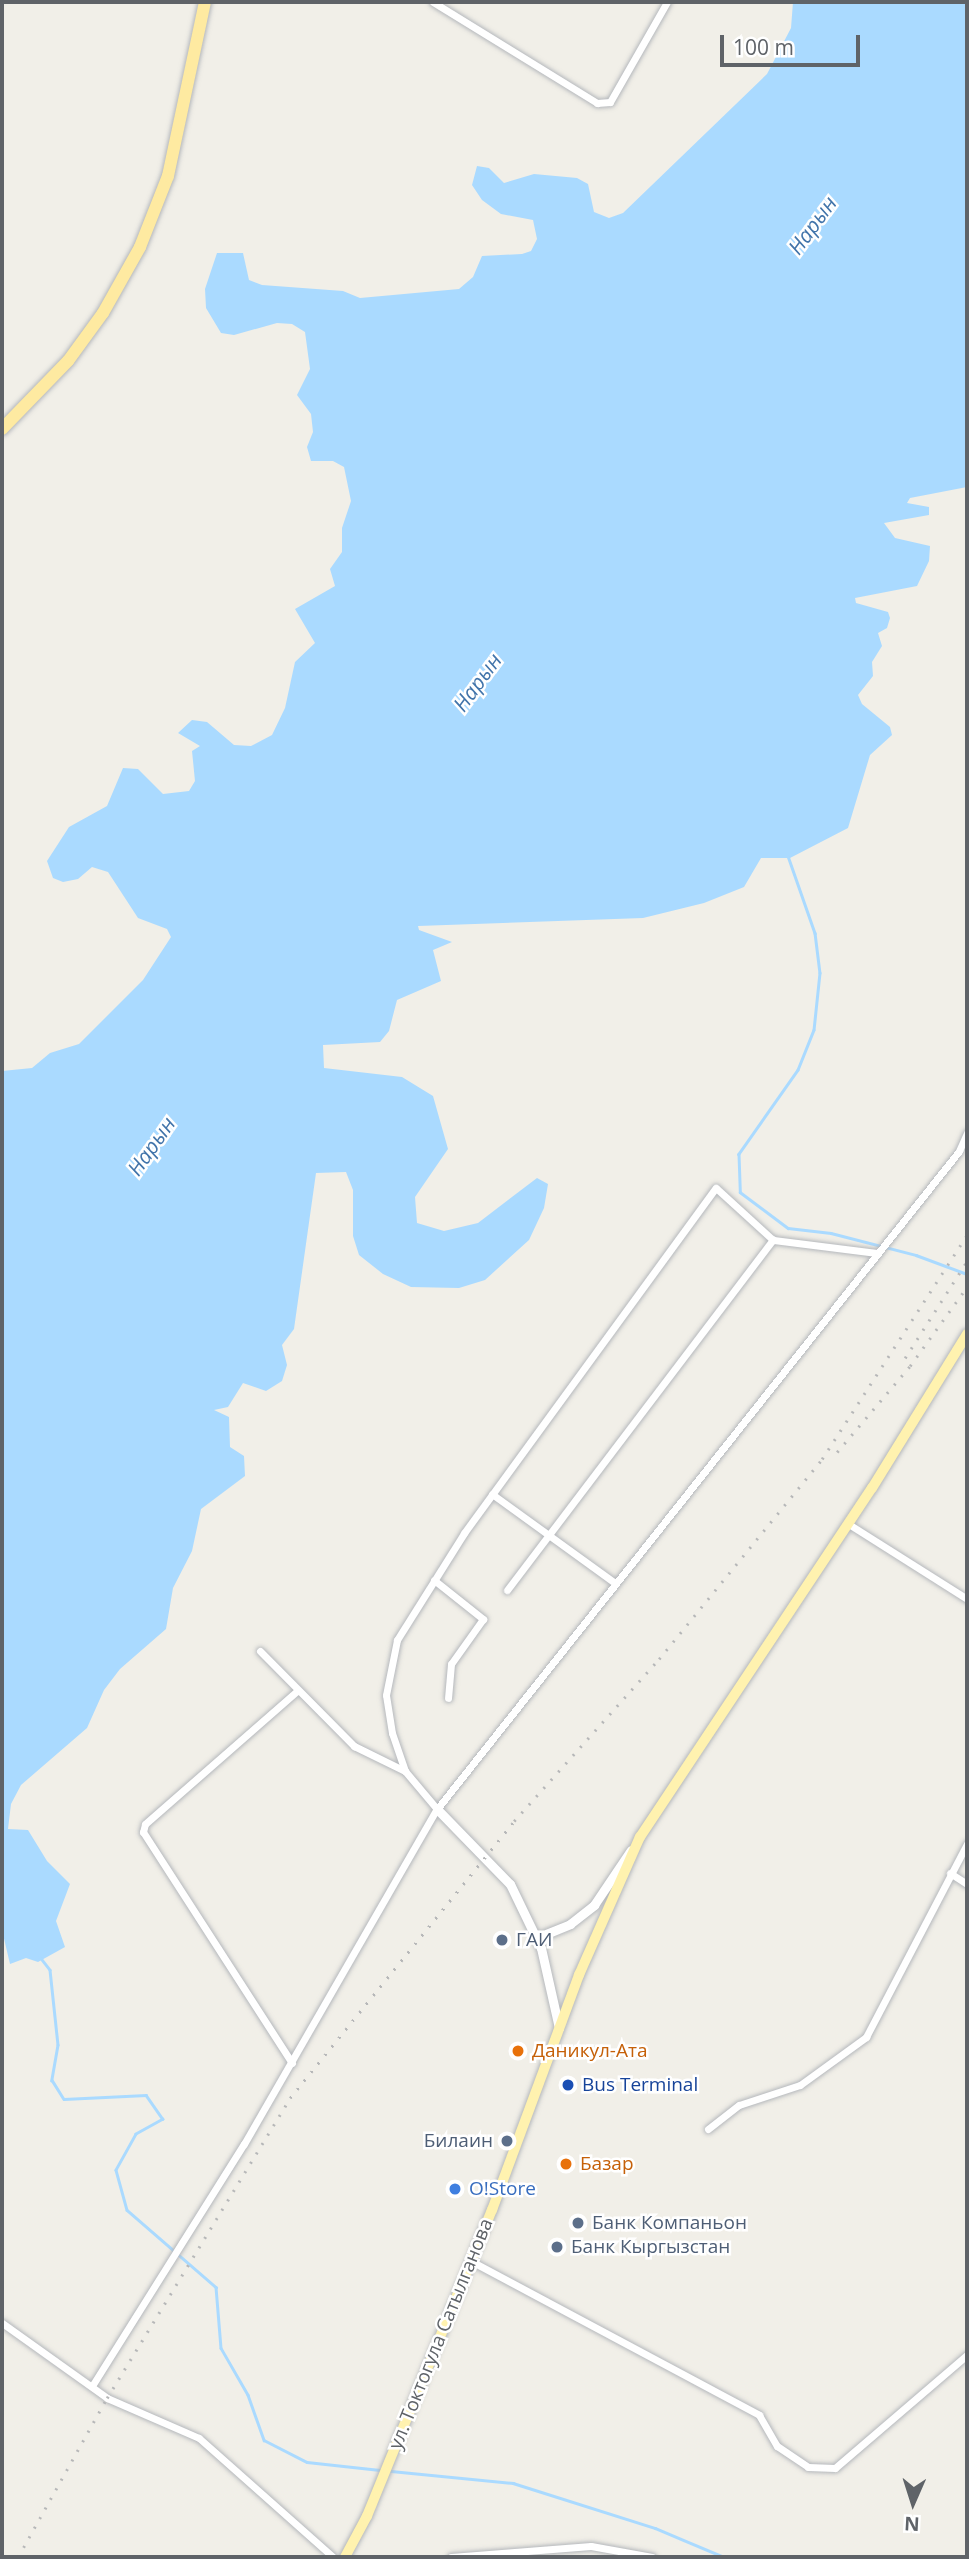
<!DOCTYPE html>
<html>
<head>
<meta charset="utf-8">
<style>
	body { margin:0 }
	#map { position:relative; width:969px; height:2559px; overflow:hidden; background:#f1efe8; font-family:"Open Sans",sans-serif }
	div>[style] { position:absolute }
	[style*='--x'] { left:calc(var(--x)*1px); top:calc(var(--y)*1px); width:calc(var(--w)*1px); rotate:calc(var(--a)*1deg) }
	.water>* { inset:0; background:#aadaff }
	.stream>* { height:2.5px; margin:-1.25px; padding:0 1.25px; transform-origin:1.25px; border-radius:1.25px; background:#aadaff }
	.roads { filter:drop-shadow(0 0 2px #b5b8bc) drop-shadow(0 0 2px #b5b8bc) }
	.minor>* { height:7px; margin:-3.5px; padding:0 3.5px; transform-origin:3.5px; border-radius:3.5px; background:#fff }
	.tertiary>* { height:9px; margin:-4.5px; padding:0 4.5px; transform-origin:4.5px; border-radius:4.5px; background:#fff }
	.primary>* { height:10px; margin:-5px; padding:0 5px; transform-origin:5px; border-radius:5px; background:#fff2af }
	.trunk>* { height:12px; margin:-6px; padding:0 6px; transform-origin:6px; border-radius:6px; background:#feeaa1 }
	.rail>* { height:2.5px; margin-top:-1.25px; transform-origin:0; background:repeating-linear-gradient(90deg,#b6b7b8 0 2px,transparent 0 11px) }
	.dots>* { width:19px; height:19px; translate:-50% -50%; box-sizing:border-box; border:4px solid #fff; border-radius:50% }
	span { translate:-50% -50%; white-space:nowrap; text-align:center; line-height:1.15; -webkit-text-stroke:5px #fff; paint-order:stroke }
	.service-label { font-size:19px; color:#4e5e75 }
	.left { translate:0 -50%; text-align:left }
	.right { translate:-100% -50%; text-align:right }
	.food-label { font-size:19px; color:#c56008 }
	.transit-label { font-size:19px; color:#164399 }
	.shop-label { font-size:19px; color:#366cbe }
	.street-label { font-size:19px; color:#5f6368 }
	.water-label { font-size:21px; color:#4174aa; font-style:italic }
	.frame { position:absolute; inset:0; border:4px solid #5f6368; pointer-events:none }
	.north { position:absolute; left:878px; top:2468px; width:70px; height:70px; -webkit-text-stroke:5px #fff; paint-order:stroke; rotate:183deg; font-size:19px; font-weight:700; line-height:28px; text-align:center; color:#5f6368 }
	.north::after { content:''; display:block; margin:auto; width:24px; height:32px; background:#5f6368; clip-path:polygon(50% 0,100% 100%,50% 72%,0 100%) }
	.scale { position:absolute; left:720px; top:35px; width:140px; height:32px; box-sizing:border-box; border:4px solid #5f6368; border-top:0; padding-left:9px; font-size:21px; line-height:24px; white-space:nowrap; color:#5f6368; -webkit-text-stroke:5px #fff; paint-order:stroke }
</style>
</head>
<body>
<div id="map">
	<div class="water">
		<i style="clip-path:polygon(793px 2px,967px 2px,967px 487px,910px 498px,907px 503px,929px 507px,929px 515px,884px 523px,895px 538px,930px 546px,929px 561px,917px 586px,855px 598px,856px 603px,888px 612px,890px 618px,887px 628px,878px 633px,882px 646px,872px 662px,873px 676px,858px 695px,862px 704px,890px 727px,892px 735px,870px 755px,848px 828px,790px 858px,761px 858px,744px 887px,704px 903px,643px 918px,418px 926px,419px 930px,452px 942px,433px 950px,441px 981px,397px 1000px,389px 1031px,380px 1042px,323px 1045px,324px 1068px,402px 1077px,433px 1096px,448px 1149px,415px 1197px,417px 1223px,444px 1231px,478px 1223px,537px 1178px,548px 1184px,544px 1208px,529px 1240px,485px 1280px,459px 1288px,411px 1287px,383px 1274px,359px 1255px,353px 1236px,353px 1190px,346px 1172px,316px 1173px,294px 1329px,282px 1345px,287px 1365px,282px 1381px,266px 1391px,243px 1383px,228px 1407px,214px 1410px,229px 1417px,230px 1447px,244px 1456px,245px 1476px,201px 1509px,192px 1551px,173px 1588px,166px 1629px,120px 1669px,104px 1690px,87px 1728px,21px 1785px,11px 1804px,8px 1829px,28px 1830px,47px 1861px,70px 1884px,56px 1921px,65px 1947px,38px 1962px,26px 1958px,10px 1964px,2px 1930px,2px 1071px,32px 1068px,50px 1053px,79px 1044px,143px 980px,171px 937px,167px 929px,138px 918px,108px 872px,92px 867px,78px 879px,63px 882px,53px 878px,47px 861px,69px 827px,107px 806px,123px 768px,138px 769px,163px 794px,189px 791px,195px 781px,192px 751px,200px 746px,178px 733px,192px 720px,207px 722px,234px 745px,251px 746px,272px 735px,285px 708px,295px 662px,315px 643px,295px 609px,335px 586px,330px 569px,342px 552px,342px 528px,351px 501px,344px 467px,333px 461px,311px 461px,307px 447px,313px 432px,311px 414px,297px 395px,310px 369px,305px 332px,292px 324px,277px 323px,234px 335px,221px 333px,206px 308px,205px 289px,217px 253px,243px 253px,249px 280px,262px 285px,343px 291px,360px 298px,459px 289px,473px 277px,482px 256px,522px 254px,531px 251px,537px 239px,533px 220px,501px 214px,482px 200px,472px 185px,477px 166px,489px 168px,504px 183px,534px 174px,577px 178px,588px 184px,594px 212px,609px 218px,623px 213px,767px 74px,791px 28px)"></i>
	</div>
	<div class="stream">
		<i style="--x:788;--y:856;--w:82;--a:70.7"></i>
		<i style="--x:815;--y:933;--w:40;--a:82.9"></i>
		<i style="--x:820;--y:973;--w:57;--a:96"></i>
		<i style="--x:814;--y:1030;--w:43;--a:111.8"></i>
		<i style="--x:798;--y:1070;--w:103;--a:125.1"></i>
		<i style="--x:739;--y:1154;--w:38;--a:88"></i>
		<i style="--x:740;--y:1192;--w:60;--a:36.9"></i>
		<i style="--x:788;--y:1228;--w:43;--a:6.6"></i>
		<i style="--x:831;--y:1233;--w:88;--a:14.5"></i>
		<i style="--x:916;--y:1255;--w:54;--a:20.4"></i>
		<i style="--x:40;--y:1957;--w:16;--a:52"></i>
		<i style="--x:50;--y:1970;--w:75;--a:83.9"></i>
		<i style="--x:58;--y:2045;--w:36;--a:100"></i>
		<i style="--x:52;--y:2080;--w:22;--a:58"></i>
		<i style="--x:64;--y:2099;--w:82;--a:-2.8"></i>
		<i style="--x:146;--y:2095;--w:29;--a:55"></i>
		<i style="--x:163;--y:2119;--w:31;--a:151"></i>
		<i style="--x:136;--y:2134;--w:41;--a:119.1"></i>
		<i style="--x:116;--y:2170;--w:41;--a:74.6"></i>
		<i style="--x:127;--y:2210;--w:118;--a:40.9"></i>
		<i style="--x:216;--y:2287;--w:61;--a:85.3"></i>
		<i style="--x:221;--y:2348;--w:54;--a:60.1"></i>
		<i style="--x:248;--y:2395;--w:48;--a:70.4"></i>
		<i style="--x:264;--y:2440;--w:48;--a:27.1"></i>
		<i style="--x:307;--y:2462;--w:73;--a:6.3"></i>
		<i style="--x:391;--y:2471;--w:123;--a:5.6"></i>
		<i style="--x:513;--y:2483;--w:149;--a:17.6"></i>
		<i style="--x:655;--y:2528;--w:75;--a:22.8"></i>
	</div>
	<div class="roads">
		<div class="minor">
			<i style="--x:433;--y:2;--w:193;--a:31.6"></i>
			<i style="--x:597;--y:103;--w:13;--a:-4"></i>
			<i style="--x:610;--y:102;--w:115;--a:-60.3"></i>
			<i style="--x:492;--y:1494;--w:152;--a:35.9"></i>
			<i style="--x:847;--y:1523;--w:142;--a:32.3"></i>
			<i style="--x:434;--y:1580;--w:63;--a:38.5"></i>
			<i style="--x:483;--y:1619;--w:55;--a:125.4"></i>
			<i style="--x:451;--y:1664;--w:34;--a:95"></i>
			<i style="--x:507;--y:1590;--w:440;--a:-52.8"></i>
			<i style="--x:773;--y:1240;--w:105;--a:7.1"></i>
			<i style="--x:260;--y:1651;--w:134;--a:45.3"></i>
			<i style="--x:354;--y:1746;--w:57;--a:26.1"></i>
			<i style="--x:437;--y:1809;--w:50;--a:-130.1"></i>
			<i style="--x:405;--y:1771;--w:40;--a:-108.9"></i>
			<i style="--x:392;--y:1733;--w:38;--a:-99"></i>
			<i style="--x:386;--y:1695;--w:56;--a:-78.7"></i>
			<i style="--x:397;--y:1640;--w:126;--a:-57.9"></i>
			<i style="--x:464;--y:1533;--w:427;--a:-53.9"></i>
			<i style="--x:716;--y:1188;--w:77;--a:42.4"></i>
			<i style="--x:950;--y:1873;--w:20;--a:33"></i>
			<i style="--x:292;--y:2063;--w:275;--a:-122.8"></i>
			<i style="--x:143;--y:1832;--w:8;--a:-76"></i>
			<i style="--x:145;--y:1824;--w:201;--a:-41.2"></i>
			<i style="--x:708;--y:2129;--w:39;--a:-38"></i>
			<i style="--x:739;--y:2105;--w:64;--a:-18.2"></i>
			<i style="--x:800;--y:2085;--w:82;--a:-36"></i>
			<i style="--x:866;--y:2037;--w:218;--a:-62.4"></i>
			<i style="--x:471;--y:2261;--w:327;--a:28.1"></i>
			<i style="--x:759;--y:2415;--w:36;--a:60"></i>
			<i style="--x:777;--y:2446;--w:37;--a:34"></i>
			<i style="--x:808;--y:2467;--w:27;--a:2"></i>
			<i style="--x:835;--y:2468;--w:174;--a:-40.6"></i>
			<i style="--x:2;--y:2323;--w:129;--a:35.5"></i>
			<i style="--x:107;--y:2398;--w:100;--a:23.5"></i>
			<i style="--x:199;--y:2438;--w:179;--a:41.6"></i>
			<i style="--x:92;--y:2386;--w:286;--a:-57.9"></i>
			<i style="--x:244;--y:2144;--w:387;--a:-60.1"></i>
			<i style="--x:437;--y:1809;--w:840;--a:-51.57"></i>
			<i style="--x:959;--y:1151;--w:20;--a:-66"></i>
			<i style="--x:451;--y:2557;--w:140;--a:-4.5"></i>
			<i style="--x:591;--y:2546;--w:62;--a:10.2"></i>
		</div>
		<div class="tertiary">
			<i style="--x:437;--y:1809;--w:105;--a:45.8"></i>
			<i style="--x:510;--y:1884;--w:71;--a:64.2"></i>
			<i style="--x:541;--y:1948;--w:82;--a:77.3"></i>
			<i style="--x:536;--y:1938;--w:37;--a:-22"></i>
			<i style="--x:570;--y:1924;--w:31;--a:-38"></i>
			<i style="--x:594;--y:1905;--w:66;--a:-56.1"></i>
		</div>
		<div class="primary">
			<i style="--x:345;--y:2557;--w:47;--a:-61.8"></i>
			<i style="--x:367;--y:2516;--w:331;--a:-67.8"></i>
			<i style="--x:492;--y:2210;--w:251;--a:-69.7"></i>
			<i style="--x:579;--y:1975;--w:151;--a:-66.2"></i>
			<i style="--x:640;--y:1837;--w:419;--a:-56.4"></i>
			<i style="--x:872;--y:1488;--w:181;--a:-58.3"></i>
		</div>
		<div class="trunk">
			<i style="--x:2;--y:429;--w:95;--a:-45.9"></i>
			<i style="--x:68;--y:361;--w:59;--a:-53.9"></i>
			<i style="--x:103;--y:313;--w:76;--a:-60.7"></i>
			<i style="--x:140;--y:247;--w:76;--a:-68.5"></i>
			<i style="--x:168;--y:176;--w:178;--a:-78"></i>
		</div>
	</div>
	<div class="rail">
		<i style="--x:905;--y:1358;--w:115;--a:-57.4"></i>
		<i style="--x:837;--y:1452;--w:113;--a:-49.7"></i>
		<i style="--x:910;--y:1366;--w:97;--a:-54.2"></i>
		<i style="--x:18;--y:2557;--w:182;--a:-60.8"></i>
		<i style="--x:107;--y:2398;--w:351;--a:-58.6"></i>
		<i style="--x:290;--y:2098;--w:356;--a:-51"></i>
		<i style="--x:514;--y:1821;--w:217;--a:-48.2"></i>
		<i style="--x:659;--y:1659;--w:258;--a:-50.8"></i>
		<i style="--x:822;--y:1459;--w:267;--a:-57.1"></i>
	</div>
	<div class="dots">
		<i style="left:502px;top:1940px;background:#5c6f8a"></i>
		<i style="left:518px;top:2051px;background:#e8710a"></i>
		<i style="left:568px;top:2085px;background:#1a4fb4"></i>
		<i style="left:507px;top:2141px;background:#5c6f8a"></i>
		<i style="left:566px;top:2164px;background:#e8710a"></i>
		<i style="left:455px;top:2189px;background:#3f7fe0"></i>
		<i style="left:578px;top:2223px;background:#5c6f8a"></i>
		<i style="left:557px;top:2247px;background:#5c6f8a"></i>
	</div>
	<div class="service-label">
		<span class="left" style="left:516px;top:1940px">ГАИ</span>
		<span class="right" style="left:493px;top:2141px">Билаин</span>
		<span class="left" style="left:592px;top:2223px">Банк Компаньон</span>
		<span class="left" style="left:571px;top:2247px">Банк Кыргызстан</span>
	</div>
	<div class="food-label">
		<span class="left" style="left:532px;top:2051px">Даникул-Ата</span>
		<span class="left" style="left:580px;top:2164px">Базар</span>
	</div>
	<div class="transit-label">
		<span class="left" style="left:582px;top:2085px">Bus Terminal</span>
	</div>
	<div class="shop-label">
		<span class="left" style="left:469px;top:2189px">O!Store</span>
	</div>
	<div class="street-label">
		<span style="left:441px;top:2334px;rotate:-68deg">ул. Токтогула Сатылганова</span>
	</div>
	<div class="water-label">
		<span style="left:812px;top:225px;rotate:-54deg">Нарын</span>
		<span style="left:477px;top:682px;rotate:-54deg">Нарын</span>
		<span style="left:151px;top:1146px;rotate:-55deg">Нарын</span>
	</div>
	<div class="frame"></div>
	<div class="north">N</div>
	<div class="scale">100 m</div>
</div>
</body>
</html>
